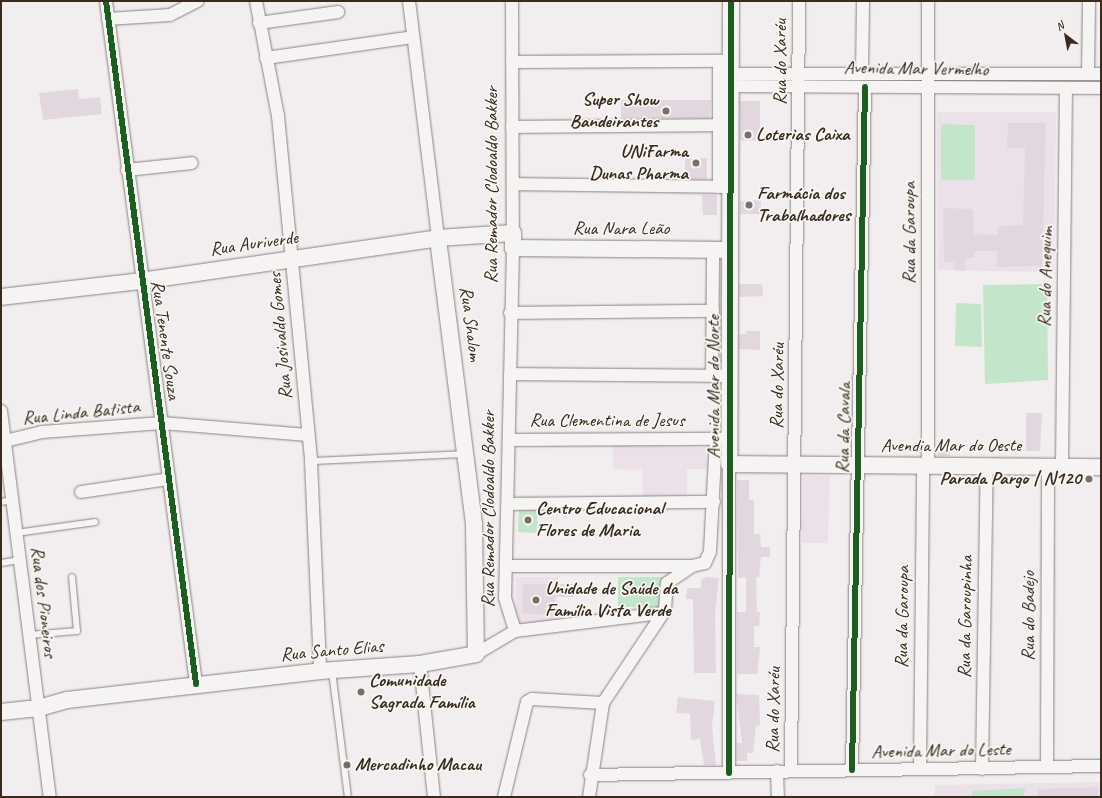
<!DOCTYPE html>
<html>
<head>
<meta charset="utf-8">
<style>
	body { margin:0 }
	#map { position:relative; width:1102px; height:798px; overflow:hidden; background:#f2edef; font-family:Caveat,sans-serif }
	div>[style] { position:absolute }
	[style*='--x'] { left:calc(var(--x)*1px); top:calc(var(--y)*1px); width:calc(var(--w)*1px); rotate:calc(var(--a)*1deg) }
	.built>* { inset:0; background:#ede1e9 }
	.green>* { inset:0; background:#c3e6ca }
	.building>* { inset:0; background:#e3d7df }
	.roads { filter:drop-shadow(0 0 1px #888381) drop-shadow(0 0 1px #888381) }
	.service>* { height:6px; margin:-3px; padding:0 3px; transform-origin:3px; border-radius:3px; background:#f5f4f2 }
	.minor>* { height:12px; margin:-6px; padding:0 6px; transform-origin:6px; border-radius:6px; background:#f5f4f2 }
	.tertiary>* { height:16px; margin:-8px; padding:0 8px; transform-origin:8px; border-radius:8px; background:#f5f4f2 }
	.cycleway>* { height:6px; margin:-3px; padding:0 3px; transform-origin:3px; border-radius:3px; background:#1b5e20 }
	.dots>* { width:11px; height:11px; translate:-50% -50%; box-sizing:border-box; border:2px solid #f6f6f2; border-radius:50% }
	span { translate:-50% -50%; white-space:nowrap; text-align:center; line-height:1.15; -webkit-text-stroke:3.5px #f6f6f2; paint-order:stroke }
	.street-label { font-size:19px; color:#3b2a1e }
	.poi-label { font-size:19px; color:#3b2a1e; font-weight:700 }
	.right { translate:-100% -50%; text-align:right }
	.left { translate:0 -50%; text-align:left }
	.frame { position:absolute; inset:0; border:2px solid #3b2a1e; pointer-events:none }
	.north { position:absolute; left:1046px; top:16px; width:40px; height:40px; -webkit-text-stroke:3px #f6f6f2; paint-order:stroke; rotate:328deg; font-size:11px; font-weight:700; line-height:16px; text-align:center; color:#3b2a1e }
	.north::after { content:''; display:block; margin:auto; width:14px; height:18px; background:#3b2a1e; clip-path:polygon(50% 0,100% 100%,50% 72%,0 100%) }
</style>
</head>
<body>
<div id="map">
	<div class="built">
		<i style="clip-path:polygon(937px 112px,1056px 112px,1054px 272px,938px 270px)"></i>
		<i style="clip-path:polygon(613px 445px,706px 447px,707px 469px,687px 469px,687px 495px,643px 496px,642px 470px,613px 469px)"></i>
		<i style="clip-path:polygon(803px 475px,830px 476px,828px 543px,802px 543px)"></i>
		<i style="clip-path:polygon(516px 577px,558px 577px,557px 623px,515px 624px)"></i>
		<i style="clip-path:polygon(1101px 782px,1101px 797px,934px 797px,935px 785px)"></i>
	</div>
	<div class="green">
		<i style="clip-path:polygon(941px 124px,975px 125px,975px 180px,941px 180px)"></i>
		<i style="clip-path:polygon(1047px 284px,1048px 380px,985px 384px,983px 285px)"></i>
		<i style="clip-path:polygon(956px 303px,981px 304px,982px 347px,955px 346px)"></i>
		<i style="clip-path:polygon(519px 507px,537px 508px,538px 533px,518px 532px)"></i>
		<i style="clip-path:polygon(618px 577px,665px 577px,664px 607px,618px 607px)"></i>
		<i style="clip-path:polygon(1025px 788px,1024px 797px,972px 797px,972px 791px)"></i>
	</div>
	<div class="building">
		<i style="clip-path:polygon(78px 89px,79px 99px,100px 97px,102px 114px,43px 120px,39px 93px)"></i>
		<i style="clip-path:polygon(621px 100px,711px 100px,710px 118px,621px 118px)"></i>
		<i style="clip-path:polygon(740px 101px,760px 101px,760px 140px,740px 141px)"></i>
		<i style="clip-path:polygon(1008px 123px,1046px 123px,1042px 266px,997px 267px,997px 251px,974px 251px,974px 258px,966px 258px,965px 271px,954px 270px,954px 262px,944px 262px,943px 208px,973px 209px,974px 234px,998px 235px,998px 226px,1023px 225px,1025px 148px,1007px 148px)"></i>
		<i style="clip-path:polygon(707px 158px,707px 179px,685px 179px,685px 159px)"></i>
		<i style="clip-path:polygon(702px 195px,717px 195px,717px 215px,703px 215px)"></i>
		<i style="clip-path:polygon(761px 200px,761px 214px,740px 214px,740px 201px)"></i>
		<i style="clip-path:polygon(739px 284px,762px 284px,763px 296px,739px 297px)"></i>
		<i style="clip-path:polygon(746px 331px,760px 331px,760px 350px,739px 349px,739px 334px,746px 334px)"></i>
		<i style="clip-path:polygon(1026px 413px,1042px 413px,1040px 451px,1026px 451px)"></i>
		<i style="clip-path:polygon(938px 443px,951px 444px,950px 456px,937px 456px)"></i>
		<i style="clip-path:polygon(737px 480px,749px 480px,749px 500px,754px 500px,754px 534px,760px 534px,761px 547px,770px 547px,770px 557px,761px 557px,759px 577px,756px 577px,757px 612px,760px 612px,759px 626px,754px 626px,754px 647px,760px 647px,757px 674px,737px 674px,737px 612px,746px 612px,746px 577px,738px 578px)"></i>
		<i style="clip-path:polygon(707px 577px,719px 578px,715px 613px,716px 673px,694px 673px,693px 599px,686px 599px,687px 588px,701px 588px,701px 580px)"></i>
		<i style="clip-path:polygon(523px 584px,573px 584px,573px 597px,555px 597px,554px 615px,522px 614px)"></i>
		<i style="clip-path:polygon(736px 694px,759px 695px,760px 725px,756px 726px,753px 753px,747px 753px,747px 761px,736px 761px,736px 743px,742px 743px)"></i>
		<i style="clip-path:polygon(678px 697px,715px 701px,712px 726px,716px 765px,704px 765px,700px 739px,691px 740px,690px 714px,676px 713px)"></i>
		<i style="clip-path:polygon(1097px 787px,1098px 797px,1037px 797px,1039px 789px)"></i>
	</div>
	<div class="roads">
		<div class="service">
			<i style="--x:311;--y:461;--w:154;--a:-2.6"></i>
			<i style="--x:1;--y:502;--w:11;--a:-10"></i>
			<i style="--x:16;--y:533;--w:80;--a:-7.9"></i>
			<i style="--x:1;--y:563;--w:19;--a:-9"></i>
			<i style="--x:29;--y:635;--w:48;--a:-4.8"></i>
			<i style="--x:77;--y:631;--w:54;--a:-95.3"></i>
			<i style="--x:332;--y:671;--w:127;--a:82.8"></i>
		</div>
		<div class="minor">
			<i style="--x:106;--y:1;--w:689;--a:82.49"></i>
			<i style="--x:256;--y:1;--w:117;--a:79.2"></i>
			<i style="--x:278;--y:116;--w:347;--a:84.5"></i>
			<i style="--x:311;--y:461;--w:210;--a:87.5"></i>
			<i style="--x:409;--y:1;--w:239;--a:83"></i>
			<i style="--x:512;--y:1;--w:232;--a:89.8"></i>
			<i style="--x:108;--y:19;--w:62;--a:-3.7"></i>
			<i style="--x:170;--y:15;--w:31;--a:-27"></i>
			<i style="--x:259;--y:23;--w:80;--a:-7.9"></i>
			<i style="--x:266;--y:58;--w:148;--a:-8.1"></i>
			<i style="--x:512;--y:62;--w:219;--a:-0.3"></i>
			<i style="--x:731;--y:74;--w:370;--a:0"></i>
			<i style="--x:862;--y:74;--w:73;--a:-89.2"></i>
			<i style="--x:1088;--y:74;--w:73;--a:-89.2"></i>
			<i style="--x:731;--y:86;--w:370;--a:0.3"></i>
			<i style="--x:512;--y:127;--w:218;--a:-0.5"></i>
			<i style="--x:127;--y:170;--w:65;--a:-6.1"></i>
			<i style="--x:513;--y:184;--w:217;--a:0.8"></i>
			<i style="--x:719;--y:187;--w:126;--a:-90"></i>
			<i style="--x:513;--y:248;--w:350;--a:91.3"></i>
			<i style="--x:505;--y:598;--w:34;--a:73"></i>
			<i style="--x:510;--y:313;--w:203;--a:-0.6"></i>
			<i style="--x:510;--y:374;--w:220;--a:0.5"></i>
			<i style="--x:712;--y:376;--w:126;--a:-89.5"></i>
			<i style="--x:1;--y:411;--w:389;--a:82.8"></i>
			<i style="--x:509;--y:440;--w:214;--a:-0.3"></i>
			<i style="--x:1;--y:442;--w:42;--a:-13.7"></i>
			<i style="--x:42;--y:432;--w:120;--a:-4.3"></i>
			<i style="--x:162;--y:423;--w:146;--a:4.7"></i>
			<i style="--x:928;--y:465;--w:464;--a:-90"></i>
			<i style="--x:1062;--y:466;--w:378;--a:-89.4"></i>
			<i style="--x:81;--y:492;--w:89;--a:-8.4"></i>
			<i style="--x:509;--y:504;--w:205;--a:-0.6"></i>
			<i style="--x:506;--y:566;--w:186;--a:0"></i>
			<i style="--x:692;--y:566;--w:13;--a:-13"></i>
			<i style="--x:705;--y:563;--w:12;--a:-66"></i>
			<i style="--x:710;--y:552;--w:114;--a:-87"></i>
			<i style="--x:476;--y:654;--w:45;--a:-30.5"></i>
			<i style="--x:515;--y:631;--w:147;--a:-7"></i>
			<i style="--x:420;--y:664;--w:134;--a:84"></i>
			<i style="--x:1047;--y:767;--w:301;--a:-89.8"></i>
			<i style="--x:920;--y:769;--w:304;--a:-89.4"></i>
			<i style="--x:982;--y:769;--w:304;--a:-89.1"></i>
			<i style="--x:852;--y:770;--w:683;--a:-88.91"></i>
			<i style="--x:777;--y:771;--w:26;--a:88"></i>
			<i style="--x:791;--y:771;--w:770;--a:-89.4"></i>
			<i style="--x:729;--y:773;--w:309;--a:-90"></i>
			<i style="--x:590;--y:775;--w:511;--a:-1.01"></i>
			<i style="--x:504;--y:797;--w:98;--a:-76.4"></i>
			<i style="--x:527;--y:702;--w:6;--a:-31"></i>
			<i style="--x:532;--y:699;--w:71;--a:3.2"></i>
			<i style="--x:589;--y:797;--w:95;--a:-81.5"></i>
			<i style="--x:603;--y:703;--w:112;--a:-56.3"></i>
			<i style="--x:665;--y:610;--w:27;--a:-86"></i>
			<i style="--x:667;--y:583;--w:30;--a:-34"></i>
		</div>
		<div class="tertiary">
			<i style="--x:731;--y:1;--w:463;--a:90.2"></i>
			<i style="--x:729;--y:464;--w:372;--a:0.5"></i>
			<i style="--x:1;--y:297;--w:141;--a:-6.5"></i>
			<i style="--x:141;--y:281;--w:300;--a:-8.2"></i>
			<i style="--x:438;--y:238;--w:75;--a:-3.8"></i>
			<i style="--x:513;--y:233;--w:15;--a:90"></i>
			<i style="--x:513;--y:248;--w:215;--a:0.5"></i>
			<i style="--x:1;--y:712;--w:38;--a:-6"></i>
			<i style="--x:39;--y:708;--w:29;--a:-16"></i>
			<i style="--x:67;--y:700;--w:255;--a:-6.5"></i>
			<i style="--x:320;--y:671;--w:100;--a:-4"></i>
			<i style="--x:420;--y:664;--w:57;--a:-10.1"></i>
			<i style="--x:476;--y:654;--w:130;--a:-90.9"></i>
			<i style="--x:474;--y:524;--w:288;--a:-97.2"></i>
		</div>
	</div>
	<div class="cycleway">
		<i style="--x:106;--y:1;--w:689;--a:82.49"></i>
		<i style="--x:852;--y:770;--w:683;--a:-88.91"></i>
		<i style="--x:729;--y:773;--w:772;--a:-89.85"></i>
	</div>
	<div class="dots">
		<i style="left:666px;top:111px;background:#7b6e67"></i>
		<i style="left:748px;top:135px;background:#7b6e67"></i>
		<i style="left:696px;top:163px;background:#7b6e67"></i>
		<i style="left:749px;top:205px;background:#7b6e67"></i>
		<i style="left:1089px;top:479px;background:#7b6e67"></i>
		<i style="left:528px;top:520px;background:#7b6e67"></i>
		<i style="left:536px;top:600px;background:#7b6e67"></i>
		<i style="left:361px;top:692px;background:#7b6e67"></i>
		<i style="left:347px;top:765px;background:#7b6e67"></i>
	</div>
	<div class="street-label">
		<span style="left:781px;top:62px;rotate:-90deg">Rua do Xaréu</span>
		<span style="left:916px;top:69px;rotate:1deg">Avenida Mar Vermelho</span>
		<span style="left:492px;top:185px;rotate:-90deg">Rua Remador Clodoaldo Bakker</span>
		<span style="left:621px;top:229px">Rua Nara Leão</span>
		<span style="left:910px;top:233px;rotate:-90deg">Rua da Garoupa</span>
		<span style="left:254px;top:244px;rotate:-8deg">Rua Auriverde</span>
		<span style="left:1046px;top:277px;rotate:-89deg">Rua do Anequim</span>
		<span style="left:470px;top:324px;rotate:83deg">Rua Shalom</span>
		<span style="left:281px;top:336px;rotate:-95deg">Rua Josivaldo Gomes</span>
		<span style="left:165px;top:340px;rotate:82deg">Rua Tenente Souza</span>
		<span style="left:778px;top:386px;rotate:-89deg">Rua do Xaréu</span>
		<span style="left:714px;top:387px;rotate:-90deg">Avenida Mar do Norte</span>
		<span style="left:81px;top:413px;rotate:-6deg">Rua Linda Batista</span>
		<span style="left:607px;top:421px">Rua Clementina de Jesus</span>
		<span style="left:844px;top:428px;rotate:-89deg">Rua da Cavala</span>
		<span style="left:951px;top:446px">Avendia Mar do Oeste</span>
		<span style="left:489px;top:509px;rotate:-90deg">Rua Remador Clodoaldo Bakker</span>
		<span style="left:43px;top:602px;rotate:83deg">Rua dos Pioneiros</span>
		<span style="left:1029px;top:616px;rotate:-90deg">Rua do Badejo</span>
		<span style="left:903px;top:617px;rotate:-89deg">Rua da Garoupa</span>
		<span style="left:966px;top:617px;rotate:-89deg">Rua da Garoupinha</span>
		<span style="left:332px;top:651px;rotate:-5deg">Rua Santo Elias</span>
		<span style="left:774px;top:710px;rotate:-89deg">Rua do Xaréu</span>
		<span style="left:941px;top:751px;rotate:-1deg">Avenida Mar do Leste</span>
	</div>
	<div class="poi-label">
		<span class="right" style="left:658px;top:111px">Super Show<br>Bandeirantes</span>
		<span class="left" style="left:756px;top:135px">Loterias Caixa</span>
		<span class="right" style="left:688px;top:163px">UNiFarma<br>Dunas Pharma</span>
		<span class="left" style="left:757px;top:205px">Farmácia dos<br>Trabalhadores</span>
		<span class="right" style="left:1081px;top:479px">Parada Pargo | N120</span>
		<span class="left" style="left:536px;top:520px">Centro Educacional<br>Flores de Maria</span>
		<span class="left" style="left:545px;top:600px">Unidade de Saúde da<br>Família Vista Verde</span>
		<span class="left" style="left:369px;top:692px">Comunidade<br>Sagrada Família</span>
		<span class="left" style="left:355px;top:765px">Mercadinho Macau</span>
	</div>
	<div class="frame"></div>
	<div class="north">N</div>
</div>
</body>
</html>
